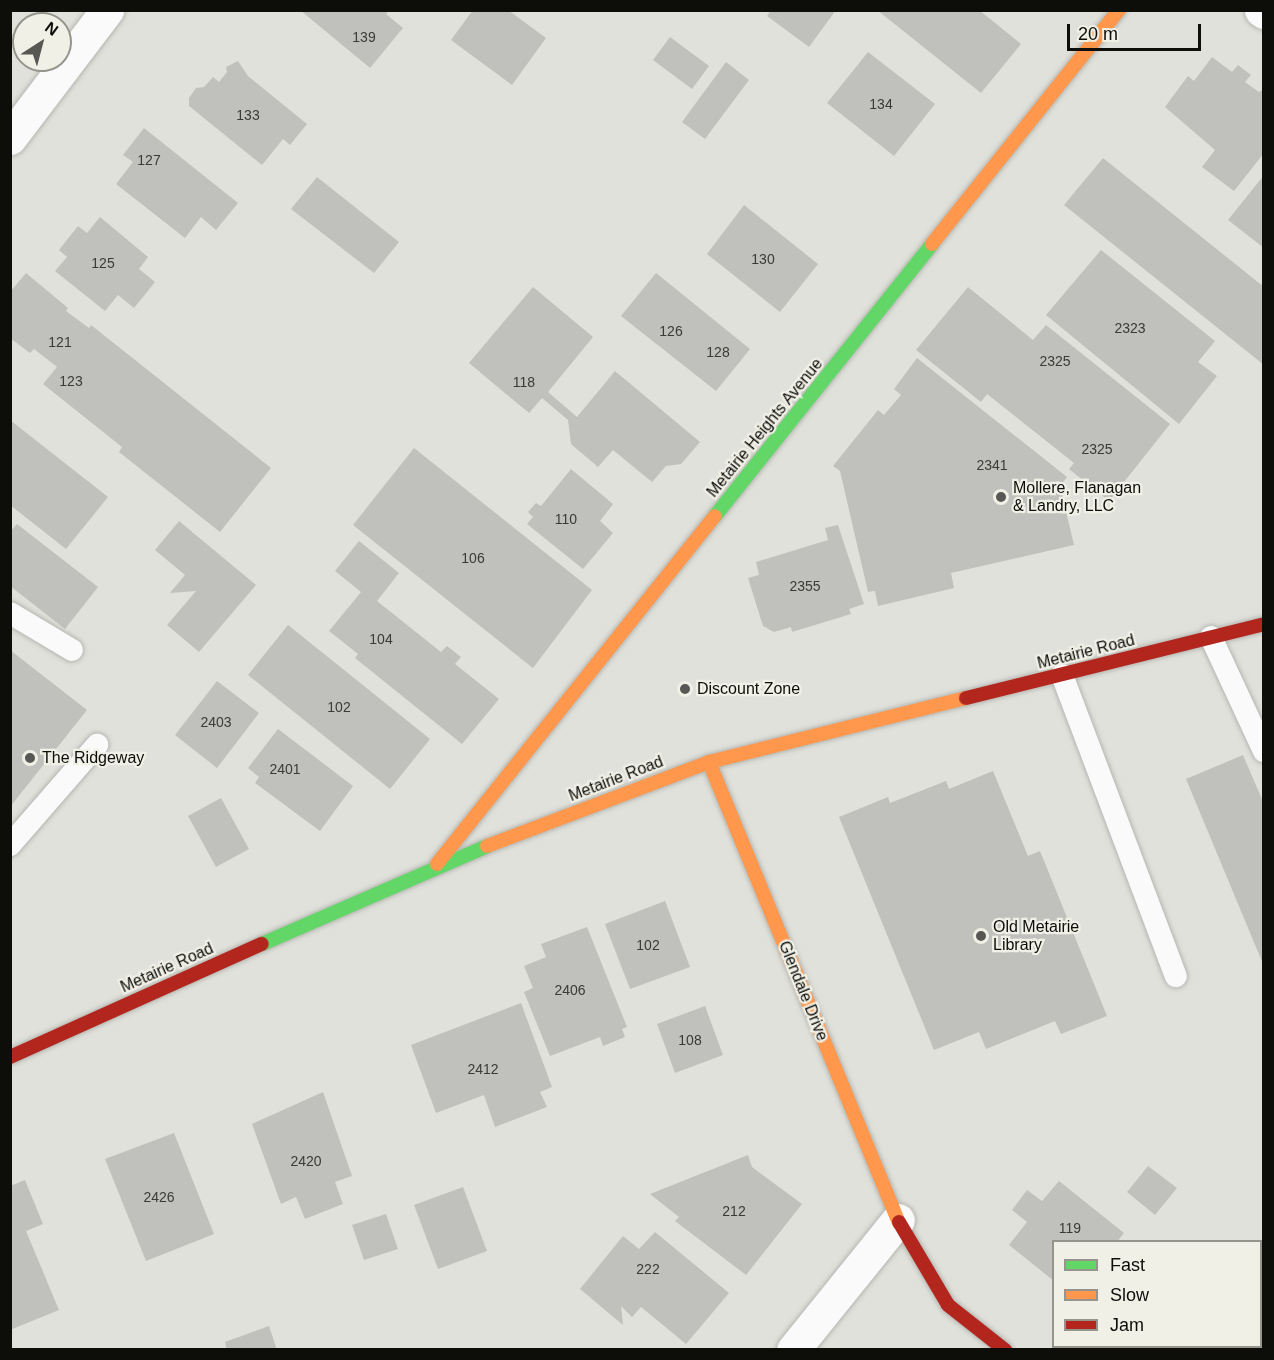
<!DOCTYPE html>
<html>
<head>
<meta charset="utf-8">
<style>
	body { margin:0 }
	#map { position:relative; width:1274px; height:1360px; overflow:hidden; background:#e0e1db; font-family:Helvetica,sans-serif }
	div>[style] { position:absolute }
	[style*='--x'] { left:calc(var(--x)*1px); top:calc(var(--y)*1px); width:calc(var(--w)*1px); rotate:calc(var(--a)*1deg) }
	.building>* { inset:0; background:#c0c1bc }
	.roads { filter:drop-shadow(0 0 2px #b5b6b1) drop-shadow(0 0 2px #b5b6b1) }
	.lane>* { height:22px; margin:-11px; padding:0 11px; transform-origin:11px; border-radius:11px; background:#fafafa }
	.street>* { height:33px; margin:-16.5px; padding:0 16.5px; transform-origin:16.5px; border-radius:16.5px; background:#fafafa }
	.fast>* { height:14px; margin:-7px; padding:0 7px; transform-origin:7px; border-radius:7px; background:#63d668 }
	.slow>* { height:14px; margin:-7px; padding:0 7px; transform-origin:7px; border-radius:7px; background:#ff974d }
	.jam>* { height:14px; margin:-7px; padding:0 7px; transform-origin:7px; border-radius:7px; background:#b3261e }
	.dots>* { width:16px; height:16px; translate:-50% -50%; box-sizing:border-box; border:3px solid #f0f0e6; border-radius:50% }
	span { translate:-50% -50%; white-space:nowrap; text-align:center; line-height:1.15; -webkit-text-stroke:4.5px #f0f0e6; paint-order:stroke }
	.number-label { font-size:14px; color:#3a3a36 }
	.number-label span { -webkit-text-stroke-width:0 }
	.street-label { font-size:16px; color:#0d0d0a }
	.poi-label { font-size:16px; color:#0d0d0a }
	.left { translate:0 -50%; text-align:left }
	.frame { position:absolute; inset:0; border:12px solid #0d0d0a; pointer-events:none }
	.legend { position:absolute; left:1052px; top:1240px; width:210px; height:108px; box-sizing:border-box; background:#f0f0e6; border:2px solid #95958e; margin:0; padding:8px 10px; list-style:none; font-size:18px; color:#0d0d0a }
	.legend li { display:flex; align-items:center; gap:12px; height:30px }
	.legend b { width:30px; border:2px solid #95958e }
	.north { position:absolute; left:12px; top:12px; width:60px; height:60px; box-sizing:border-box; background:#f0f0e6; border:2px solid #95958e; border-radius:50%; rotate:36deg; font-size:16px; font-weight:700; line-height:24px; text-align:center; color:#0d0d0a }
	.north::after { content:''; display:block; margin:auto; width:21px; height:27px; background:#575753; clip-path:polygon(50% 0,100% 100%,50% 72%,0 100%) }
	.scale { position:absolute; left:1067px; top:24px; width:134px; height:27px; box-sizing:border-box; border:3px solid #0d0d0a; border-top:0; padding-left:8px; font-size:18px; line-height:21px; white-space:nowrap; color:#0d0d0a; -webkit-text-stroke:4px #f0f0e6; paint-order:stroke }
</style>
</head>
<body>
<div id="map">
	<div class="building">
		<i style="clip-path:polygon(300px 10px,389px 10px,386px 14px,403px 28px,370px 68px)"></i>
		<i style="clip-path:polygon(473px 10px,508px 10px,546px 38px,512px 85px,451px 40px)"></i>
		<i style="clip-path:polygon(771px 10px,836px 10px,809px 47px,767px 16px)"></i>
		<i style="clip-path:polygon(877px 10px,979px 10px,1021px 44px,981px 93px)"></i>
		<i style="clip-path:polygon(670px 37px,709px 66px,692px 89px,653px 60px)"></i>
		<i style="clip-path:polygon(868px 52px,935px 104px,894px 156px,827px 103px)"></i>
		<i style="clip-path:polygon(1212px 57px,1232px 72px,1238px 65px,1251px 75px,1245px 82px,1259px 92px,1264px 89px,1264px 153px,1234px 191px,1202px 167px,1215px 150px,1165px 107px,1188px 76px,1194px 81px)"></i>
		<i style="clip-path:polygon(238px 61px,248px 76px,307px 124px,290px 145px,283px 139px,262px 165px,189px 106px,189px 98px,196px 88px,204px 87px,213px 77px,219px 82px,227px 72px,226px 67px)"></i>
		<i style="clip-path:polygon(726px 62px,749px 80px,705px 139px,682px 122px)"></i>
		<i style="clip-path:polygon(144px 128px,238px 203px,216px 230px,201px 217px,185px 238px,116px 184px,133px 162px,123px 155px)"></i>
		<i style="clip-path:polygon(1103px 158px,1264px 287px,1264px 365px,1064px 205px)"></i>
		<i style="clip-path:polygon(1264px 175px,1264px 248px,1228px 220px)"></i>
		<i style="clip-path:polygon(317px 177px,399px 242px,374px 273px,291px 209px)"></i>
		<i style="clip-path:polygon(744px 205px,818px 264px,780px 312px,707px 254px)"></i>
		<i style="clip-path:polygon(100px 217px,148px 257px,139px 269px,155px 282px,134px 308px,118px 295px,105px 311px,55px 271px,67px 257px,59px 250px,78px 226px,87px 233px)"></i>
		<i style="clip-path:polygon(1101px 250px,1215px 341px,1198px 362px,1217px 376px,1179px 424px,1046px 315px)"></i>
		<i style="clip-path:polygon(26px 273px,68px 308px,66px 311px,89px 328px,91px 325px,271px 468px,220px 532px,119px 452px,122px 447px,43px 384px,57px 367px,34px 349px,30px 353px,10px 338px,10px 292px)"></i>
		<i style="clip-path:polygon(656px 273px,750px 349px,716px 391px,621px 316px)"></i>
		<i style="clip-path:polygon(533px 287px,593px 337px,548px 392px,577px 417px,615px 371px,700px 442px,681px 464px,666px 466px,652px 482px,613px 450px,598px 467px,571px 444px,568px 420px,542px 398px,529px 413px,469px 363px)"></i>
		<i style="clip-path:polygon(968px 287px,1033px 340px,1046px 325px,1170px 424px,1109px 501px,1069px 469px,1074px 463px,987px 394px,981px 402px,916px 350px)"></i>
		<i style="clip-path:polygon(917px 358px,1067px 477px,1060px 486px,1074px 545px,951px 573px,954px 588px,878px 606px,875px 591px,868px 592px,840px 471px,833px 466px,878px 410px,884px 415px,901px 395px,894px 389px)"></i>
		<i style="clip-path:polygon(10px 420px,108px 497px,66px 549px,10px 505px)"></i>
		<i style="clip-path:polygon(414px 448px,592px 590px,533px 668px,353px 525px)"></i>
		<i style="clip-path:polygon(571px 469px,613px 504px,600px 521px,613px 533px,583px 569px,527px 524px,533px 517px,528px 512px,536px 503px,541px 506px)"></i>
		<i style="clip-path:polygon(179px 521px,256px 585px,199px 652px,167px 625px,196px 591px,170px 593px,185px 575px,155px 550px)"></i>
		<i style="clip-path:polygon(17px 524px,98px 587px,65px 629px,10px 586px,10px 532px)"></i>
		<i style="clip-path:polygon(838px 525px,864px 604px,849px 609px,851px 614px,792px 632px,791px 627px,774px 632px,763px 626px,748px 578px,759px 575px,756px 562px,828px 540px,825px 528px)"></i>
		<i style="clip-path:polygon(359px 541px,399px 573px,377px 601px,441px 652px,447px 646px,461px 657px,455px 664px,499px 699px,462px 744px,355px 658px,358px 654px,329px 631px,361px 592px,335px 571px)"></i>
		<i style="clip-path:polygon(288px 625px,430px 739px,390px 789px,248px 675px)"></i>
		<i style="clip-path:polygon(10px 650px,87px 710px,10px 807px)"></i>
		<i style="clip-path:polygon(217px 681px,259px 713px,217px 768px,175px 735px)"></i>
		<i style="clip-path:polygon(278px 729px,353px 786px,320px 831px,255px 783px,259px 777px,248px 768px)"></i>
		<i style="clip-path:polygon(1243px 755px,1264px 804px,1263px 964px,1186px 779px)"></i>
		<i style="clip-path:polygon(993px 771px,1028px 856px,1040px 851px,1107px 1016px,1061px 1034px,1055px 1021px,986px 1049px,979px 1032px,934px 1050px,839px 817px,888px 797px,890px 803px,946px 781px,949px 789px)"></i>
		<i style="clip-path:polygon(221px 798px,249px 849px,216px 867px,188px 816px)"></i>
		<i style="clip-path:polygon(665px 901px,690px 967px,630px 989px,605px 924px)"></i>
		<i style="clip-path:polygon(587px 927px,627px 1027px,622px 1029px,625px 1037px,603px 1046px,600px 1037px,550px 1056px,524px 992px,533px 988px,524px 966px,546px 957px,541px 944px)"></i>
		<i style="clip-path:polygon(521px 1003px,552px 1087px,540px 1092px,547px 1107px,495px 1127px,484px 1095px,436px 1113px,411px 1045px)"></i>
		<i style="clip-path:polygon(705px 1006px,723px 1055px,675px 1073px,657px 1024px)"></i>
		<i style="clip-path:polygon(323px 1092px,352px 1176px,335px 1182px,343px 1204px,305px 1219px,296px 1197px,281px 1204px,252px 1124px)"></i>
		<i style="clip-path:polygon(174px 1133px,214px 1234px,146px 1261px,105px 1159px)"></i>
		<i style="clip-path:polygon(748px 1155px,752px 1167px,802px 1204px,746px 1275px,675px 1221px,679px 1217px,650px 1194px)"></i>
		<i style="clip-path:polygon(1148px 1166px,1177px 1188px,1155px 1215px,1127px 1192px)"></i>
		<i style="clip-path:polygon(25px 1180px,43px 1224px,26px 1231px,59px 1310px,10px 1330px,10px 1186px)"></i>
		<i style="clip-path:polygon(1059px 1181px,1124px 1233px,1117px 1242px,1054px 1242px,1054px 1281px,1009px 1245px,1027px 1222px,1012px 1210px,1027px 1190px,1042px 1201px)"></i>
		<i style="clip-path:polygon(463px 1187px,487px 1251px,438px 1269px,414px 1205px)"></i>
		<i style="clip-path:polygon(386px 1214px,398px 1249px,364px 1260px,352px 1225px)"></i>
		<i style="clip-path:polygon(655px 1232px,729px 1293px,686px 1344px,641px 1307px,632px 1317px,621px 1306px,623px 1325px,580px 1289px,623px 1236px,639px 1249px)"></i>
		<i style="clip-path:polygon(269px 1326px,277px 1350px,227px 1350px,225px 1342px)"></i>
	</div>
	<div class="roads">
		<div class="lane">
			<i style="--x:10;--y:613;--w:72;--a:30.8"></i>
			<i style="--x:1211;--y:637;--w:126;--a:65.1"></i>
			<i style="--x:1062;--y:675;--w:322;--a:69.3"></i>
			<i style="--x:10;--y:845;--w:133;--a:-49"></i>
		</div>
		<div class="street">
			<i style="--x:1261;--y:10;--w:4;--a:34"></i>
			<i style="--x:10;--y:138;--w:161;--a:-52.8"></i>
			<i style="--x:793;--y:1350;--w:167;--a:-51.1"></i>
		</div>
		<div class="fast">
			<i style="--x:715;--y:516;--w:348;--a:-51.4"></i>
			<i style="--x:262;--y:944;--w:245;--a:-23.5"></i>
		</div>
		<div class="slow">
			<i style="--x:932;--y:244;--w:300;--a:-51.4"></i>
			<i style="--x:709;--y:762;--w:498;--a:67.6"></i>
			<i style="--x:487;--y:846;--w:237;--a:-20.7"></i>
			<i style="--x:709;--y:762;--w:265;--a:-14"></i>
			<i style="--x:437;--y:864;--w:445;--a:-51.4"></i>
		</div>
		<div class="jam">
			<i style="--x:966;--y:698;--w:307;--a:-13.9"></i>
			<i style="--x:10;--y:1057;--w:276;--a:-24.2"></i>
			<i style="--x:899;--y:1222;--w:96;--a:59.4"></i>
			<i style="--x:948;--y:1305;--w:73;--a:38.3"></i>
		</div>
	</div>
	<div class="dots">
		<i style="left:1001px;top:497px;background:#575753"></i>
		<i style="left:685px;top:689px;background:#575753"></i>
		<i style="left:30px;top:758px;background:#575753"></i>
		<i style="left:981px;top:936px;background:#575753"></i>
	</div>
	<div class="number-label">
		<span style="left:364px;top:37px">139</span>
		<span style="left:881px;top:104px">134</span>
		<span style="left:248px;top:115px">133</span>
		<span style="left:149px;top:160px">127</span>
		<span style="left:763px;top:259px">130</span>
		<span style="left:103px;top:263px">125</span>
		<span style="left:1130px;top:328px">2323</span>
		<span style="left:671px;top:331px">126</span>
		<span style="left:60px;top:342px">121</span>
		<span style="left:718px;top:352px">128</span>
		<span style="left:1055px;top:361px">2325</span>
		<span style="left:71px;top:381px">123</span>
		<span style="left:524px;top:382px">118</span>
		<span style="left:1097px;top:449px">2325</span>
		<span style="left:992px;top:465px">2341</span>
		<span style="left:566px;top:519px">110</span>
		<span style="left:473px;top:558px">106</span>
		<span style="left:805px;top:586px">2355</span>
		<span style="left:381px;top:639px">104</span>
		<span style="left:339px;top:707px">102</span>
		<span style="left:216px;top:722px">2403</span>
		<span style="left:285px;top:769px">2401</span>
		<span style="left:648px;top:945px">102</span>
		<span style="left:570px;top:990px">2406</span>
		<span style="left:690px;top:1040px">108</span>
		<span style="left:483px;top:1069px">2412</span>
		<span style="left:306px;top:1161px">2420</span>
		<span style="left:159px;top:1197px">2426</span>
		<span style="left:734px;top:1211px">212</span>
		<span style="left:1070px;top:1228px">119</span>
		<span style="left:648px;top:1269px">222</span>
	</div>
	<div class="street-label">
		<span style="left:765px;top:428px;rotate:-51deg">Metairie Heights Avenue</span>
		<span style="left:1086px;top:652px;rotate:-14deg">Metairie Road</span>
		<span style="left:616px;top:779px;rotate:-21deg">Metairie Road</span>
		<span style="left:167px;top:968px;rotate:-24deg">Metairie Road</span>
		<span style="left:803px;top:991px;rotate:68deg">Glendale Drive</span>
	</div>
	<div class="poi-label">
		<span class="left" style="left:1013px;top:497px">Mollere, Flanagan<br>&amp; Landry, LLC</span>
		<span class="left" style="left:697px;top:689px">Discount Zone</span>
		<span class="left" style="left:42px;top:758px">The Ridgeway</span>
		<span class="left" style="left:993px;top:936px">Old Metairie<br>Library</span>
	</div>
	<div class="frame"></div>
	<ul class="legend">
	<li><b style="height:8px;background:#63d668"></b>Fast</li>
	<li><b style="height:8px;background:#ff974d"></b>Slow</li>
	<li><b style="height:8px;background:#b3261e"></b>Jam</li>
	</ul>
	<div class="north">N</div>
	<div class="scale">20 m</div>
</div>
</body>
</html>
